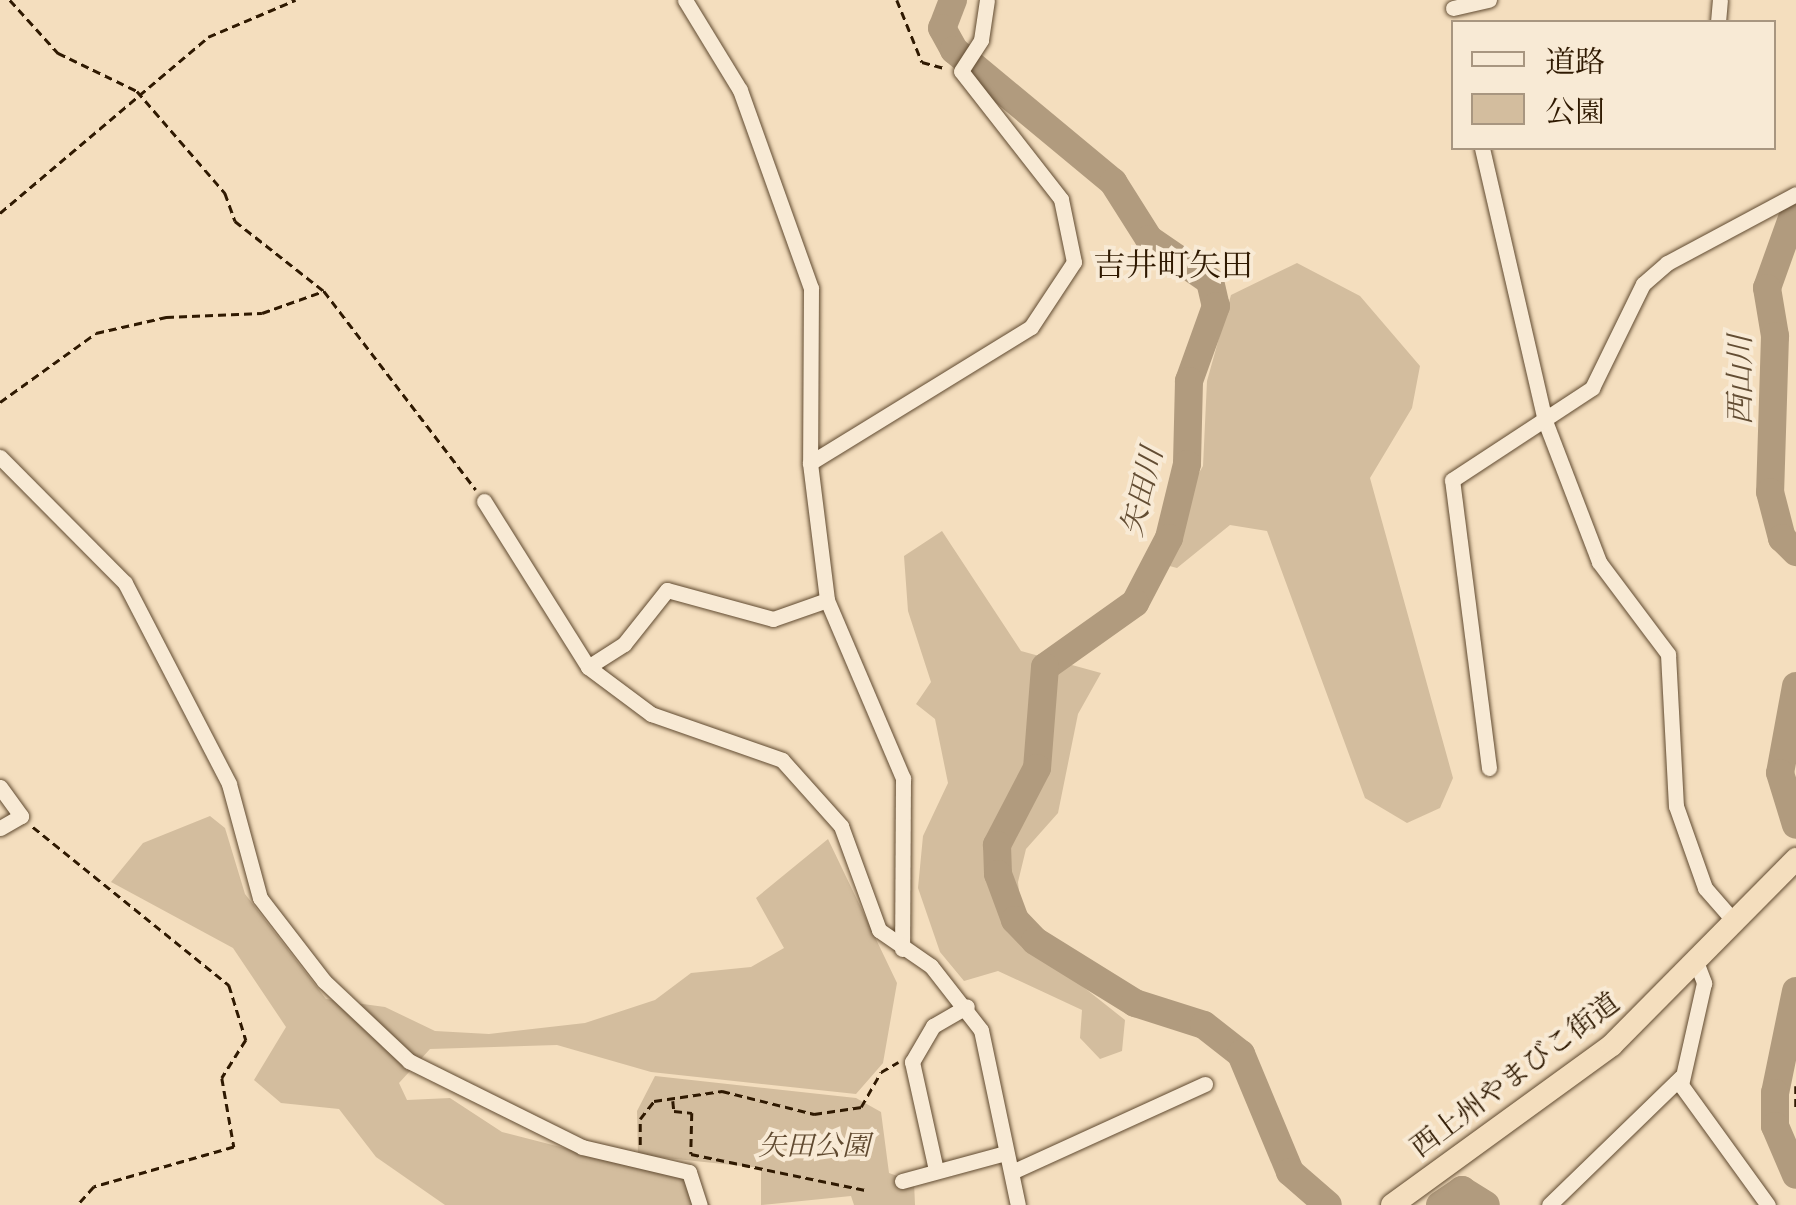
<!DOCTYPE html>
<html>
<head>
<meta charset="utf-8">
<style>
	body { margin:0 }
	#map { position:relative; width:1796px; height:1205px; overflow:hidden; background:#f4debe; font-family:Alegreya,"Noto Serif JP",serif }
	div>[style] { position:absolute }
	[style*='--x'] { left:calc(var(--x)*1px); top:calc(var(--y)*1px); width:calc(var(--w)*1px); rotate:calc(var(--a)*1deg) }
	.green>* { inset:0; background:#d3bd9e }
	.river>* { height:28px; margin:-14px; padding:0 14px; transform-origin:14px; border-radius:14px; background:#b19b7e }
	.path>* { height:2.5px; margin-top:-1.25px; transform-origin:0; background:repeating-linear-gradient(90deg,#2f1901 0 8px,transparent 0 13px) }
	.roads { filter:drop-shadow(0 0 2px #604a30) drop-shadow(0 0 2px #604a30) }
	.minor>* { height:15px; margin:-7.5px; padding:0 7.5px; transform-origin:7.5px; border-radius:7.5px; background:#f8ead5 }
	.highway>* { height:22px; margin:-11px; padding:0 11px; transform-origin:11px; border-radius:11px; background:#f4debe }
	span { translate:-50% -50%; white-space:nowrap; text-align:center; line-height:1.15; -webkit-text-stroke:8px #f8ead5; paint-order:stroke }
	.street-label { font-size:28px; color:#2f1901 }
	.park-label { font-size:28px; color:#604a30; font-style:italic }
	.water-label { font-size:30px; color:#634d33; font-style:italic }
	.quarter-label { font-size:32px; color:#2f1901 }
	.legend { position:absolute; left:1451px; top:20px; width:325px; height:130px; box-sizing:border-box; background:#f8ead5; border:2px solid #a89680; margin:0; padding:12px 18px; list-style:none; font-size:30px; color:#2f1901 }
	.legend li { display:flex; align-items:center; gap:20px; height:50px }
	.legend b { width:50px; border:2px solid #a89680 }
</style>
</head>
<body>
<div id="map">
	<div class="green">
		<i style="clip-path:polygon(1297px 263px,1360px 296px,1420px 366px,1412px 408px,1370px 478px,1453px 778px,1440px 808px,1407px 823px,1365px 798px,1267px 531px,1230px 525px,1177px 568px,1162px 564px,1155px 548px,1203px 466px,1207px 381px,1231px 295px)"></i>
		<i style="clip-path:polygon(942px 531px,1021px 651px,1101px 673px,1078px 714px,1058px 813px,1026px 849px,1018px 882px,1024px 940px,1125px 1020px,1122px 1051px,1100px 1059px,1080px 1038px,1082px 1010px,998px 971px,964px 981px,940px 952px,918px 888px,923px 836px,948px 783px,935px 719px,916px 704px,931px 682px,908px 611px,904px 556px)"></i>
		<i style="clip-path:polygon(210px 816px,225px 828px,245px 894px,326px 999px,385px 1007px,435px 1031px,489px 1034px,585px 1023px,655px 1000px,691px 973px,751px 967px,784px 948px,756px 898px,828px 839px,897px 983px,883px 1063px,856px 1094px,651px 1072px,557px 1045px,430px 1049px,399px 1083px,407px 1100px,450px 1098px,502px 1132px,681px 1178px,711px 1205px,445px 1205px,376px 1157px,339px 1109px,281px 1103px,254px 1080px,286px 1027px,233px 948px,111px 882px,143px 843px)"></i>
		<i style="clip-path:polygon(655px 1076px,856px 1098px,881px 1112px,889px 1173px,914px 1182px,915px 1205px,854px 1205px,851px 1196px,761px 1205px,761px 1168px,638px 1155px,637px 1111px)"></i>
	</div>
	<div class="river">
		<i style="--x:953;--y:0;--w:30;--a:111"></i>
		<i style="--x:942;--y:28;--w:25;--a:61"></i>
		<i style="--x:954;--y:50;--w:207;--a:39.7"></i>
		<i style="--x:1113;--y:182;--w:67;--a:57.7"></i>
		<i style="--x:1149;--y:239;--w:74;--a:34.5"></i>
		<i style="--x:1210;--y:281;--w:26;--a:77"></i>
		<i style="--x:1216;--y:306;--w:80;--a:109.8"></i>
		<i style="--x:1189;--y:381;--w:83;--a:91.4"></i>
		<i style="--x:1187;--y:464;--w:76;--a:103.7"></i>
		<i style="--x:1169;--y:538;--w:73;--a:117.6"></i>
		<i style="--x:1135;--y:603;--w:110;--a:144.6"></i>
		<i style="--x:1045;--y:667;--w:101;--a:94.5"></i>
		<i style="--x:1037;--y:768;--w:87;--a:117.5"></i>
		<i style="--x:997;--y:845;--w:29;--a:88"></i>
		<i style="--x:998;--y:874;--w:49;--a:69.7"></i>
		<i style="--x:1015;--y:920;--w:29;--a:46"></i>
		<i style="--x:1035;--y:941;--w:118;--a:31.8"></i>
		<i style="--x:1135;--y:1003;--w:72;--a:17.7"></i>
		<i style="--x:1204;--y:1025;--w:47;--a:38.1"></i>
		<i style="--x:1241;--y:1054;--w:128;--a:67.4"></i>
		<i style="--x:1290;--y:1172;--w:50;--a:41"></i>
		<i style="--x:1796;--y:207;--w:86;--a:109.7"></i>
		<i style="--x:1767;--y:288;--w:49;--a:80.5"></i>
		<i style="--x:1775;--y:336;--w:156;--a:91.8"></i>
		<i style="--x:1770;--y:492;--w:48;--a:75.4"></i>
		<i style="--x:1782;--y:538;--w:20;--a:45"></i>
		<i style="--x:1796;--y:686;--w:88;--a:100.4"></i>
		<i style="--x:1780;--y:773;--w:54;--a:72.9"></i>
		<i style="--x:1796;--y:991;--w:104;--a:101.6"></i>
		<i style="--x:1775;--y:1093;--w:33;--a:90"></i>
		<i style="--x:1775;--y:1126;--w:53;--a:66.8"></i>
		<i style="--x:1440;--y:1205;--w:27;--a:-34"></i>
		<i style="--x:1462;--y:1190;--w:28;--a:32"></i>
	</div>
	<div class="path">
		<i style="--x:10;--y:0;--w:72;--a:47.8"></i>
		<i style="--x:58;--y:53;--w:88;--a:25.7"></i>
		<i style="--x:137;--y:91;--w:135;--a:49.2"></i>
		<i style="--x:225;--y:193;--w:30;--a:70"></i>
		<i style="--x:235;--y:221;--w:113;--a:38.2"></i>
		<i style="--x:324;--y:291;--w:250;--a:52.6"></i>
		<i style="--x:897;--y:0;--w:67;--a:68"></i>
		<i style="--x:922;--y:62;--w:24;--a:15"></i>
		<i style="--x:0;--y:213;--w:272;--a:-40.2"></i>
		<i style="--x:208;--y:37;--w:95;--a:-23"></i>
		<i style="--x:0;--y:402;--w:118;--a:-35.7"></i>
		<i style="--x:96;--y:333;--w:72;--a:-12.9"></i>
		<i style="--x:166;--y:317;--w:96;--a:-2.4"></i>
		<i style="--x:262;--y:313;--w:66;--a:-19.5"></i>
		<i style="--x:33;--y:827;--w:252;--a:38.9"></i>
		<i style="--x:229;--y:985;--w:58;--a:72.8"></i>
		<i style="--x:246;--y:1040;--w:45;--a:122.3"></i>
		<i style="--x:222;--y:1078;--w:70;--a:80.1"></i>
		<i style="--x:234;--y:1147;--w:146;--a:164.1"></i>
		<i style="--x:94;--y:1187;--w:24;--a:132"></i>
		<i style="--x:1796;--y:1086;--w:25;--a:90"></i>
		<i style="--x:673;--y:1101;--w:10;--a:84"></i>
		<i style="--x:674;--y:1111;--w:18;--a:6"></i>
		<i style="--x:692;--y:1113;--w:41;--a:91.4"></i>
		<i style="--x:691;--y:1154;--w:178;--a:11.7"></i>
		<i style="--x:640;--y:1145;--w:26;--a:-90"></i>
		<i style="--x:640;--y:1119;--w:23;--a:-52"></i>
		<i style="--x:654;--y:1101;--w:69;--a:-8.4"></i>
		<i style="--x:722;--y:1091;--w:95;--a:14"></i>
		<i style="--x:814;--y:1114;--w:48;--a:-8.5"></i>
		<i style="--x:861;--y:1107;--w:40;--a:-60.3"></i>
		<i style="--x:881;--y:1072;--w:20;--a:-30"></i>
	</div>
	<div class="roads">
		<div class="minor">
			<i style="--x:685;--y:0;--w:105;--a:58.6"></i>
			<i style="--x:740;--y:90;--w:210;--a:70.3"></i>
			<i style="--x:811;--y:288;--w:175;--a:90.3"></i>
			<i style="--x:810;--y:463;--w:138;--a:82.9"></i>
			<i style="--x:827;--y:600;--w:194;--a:66.9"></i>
			<i style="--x:903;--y:778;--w:171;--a:90.3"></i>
			<i style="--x:1453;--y:8;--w:37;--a:-13"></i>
			<i style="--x:1718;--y:22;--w:22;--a:-85"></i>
			<i style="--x:1482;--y:148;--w:280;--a:77"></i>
			<i style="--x:1545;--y:421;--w:151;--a:69"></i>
			<i style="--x:1599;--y:562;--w:115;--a:53.1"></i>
			<i style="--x:1668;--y:654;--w:152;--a:87"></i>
			<i style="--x:1676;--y:806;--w:87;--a:70.5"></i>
			<i style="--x:1705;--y:888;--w:43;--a:48.8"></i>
			<i style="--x:0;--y:457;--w:177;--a:45.2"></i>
			<i style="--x:125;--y:583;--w:226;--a:62.6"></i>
			<i style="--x:229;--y:784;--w:118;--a:74.8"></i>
			<i style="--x:260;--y:898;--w:105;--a:52.4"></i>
			<i style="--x:324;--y:981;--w:117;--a:43.3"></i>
			<i style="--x:409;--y:1061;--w:193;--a:26.4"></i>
			<i style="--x:582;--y:1147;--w:110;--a:13.2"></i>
			<i style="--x:689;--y:1172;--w:35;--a:72"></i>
			<i style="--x:810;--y:463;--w:259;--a:-31.6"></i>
			<i style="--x:1031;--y:327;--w:78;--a:-56.5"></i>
			<i style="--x:1074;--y:262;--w:64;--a:-101.7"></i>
			<i style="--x:1061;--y:199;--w:162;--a:-128"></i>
			<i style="--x:961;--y:71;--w:37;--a:-57"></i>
			<i style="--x:981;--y:40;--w:40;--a:-81.5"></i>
			<i style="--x:484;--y:501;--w:196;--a:57.9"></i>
			<i style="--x:588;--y:667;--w:79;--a:36.7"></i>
			<i style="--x:651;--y:714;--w:139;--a:19.3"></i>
			<i style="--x:782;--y:760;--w:89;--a:48.2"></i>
			<i style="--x:841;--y:826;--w:111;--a:69.9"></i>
			<i style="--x:879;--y:930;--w:63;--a:34.7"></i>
			<i style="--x:931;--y:966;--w:81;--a:52"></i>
			<i style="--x:981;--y:1030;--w:179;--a:78.1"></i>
			<i style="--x:588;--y:667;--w:43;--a:-32.6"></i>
			<i style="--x:624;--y:644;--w:69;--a:-51.5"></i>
			<i style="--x:667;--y:590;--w:110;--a:15.3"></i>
			<i style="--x:773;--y:619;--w:57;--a:-19.4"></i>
			<i style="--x:1489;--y:768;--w:290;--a:-97.3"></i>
			<i style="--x:1452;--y:480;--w:168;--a:-33.3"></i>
			<i style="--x:1592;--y:388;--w:116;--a:-63.9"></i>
			<i style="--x:1643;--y:284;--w:32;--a:-41"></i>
			<i style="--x:1667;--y:263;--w:146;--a:-28.1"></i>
			<i style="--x:0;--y:787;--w:36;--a:54"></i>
			<i style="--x:21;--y:816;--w:24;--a:150"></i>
			<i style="--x:1695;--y:959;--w:26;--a:69"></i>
			<i style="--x:1704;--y:983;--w:105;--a:102.7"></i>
			<i style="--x:1681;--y:1085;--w:148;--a:54.1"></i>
			<i style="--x:936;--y:1170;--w:111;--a:-102.5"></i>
			<i style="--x:912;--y:1062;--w:42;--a:-59.7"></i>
			<i style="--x:933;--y:1026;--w:39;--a:-30"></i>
			<i style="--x:1014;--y:1171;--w:210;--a:-24.5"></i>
			<i style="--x:902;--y:1181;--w:108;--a:-15.1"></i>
			<i style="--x:1549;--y:1205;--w:184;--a:-44.1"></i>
		</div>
		<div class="highway">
			<i style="--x:1392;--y:1205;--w:272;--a:-36"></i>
			<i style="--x:1612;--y:1045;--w:262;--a:-45.3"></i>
		</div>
	</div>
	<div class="street-label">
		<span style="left:1515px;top:1075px;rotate:-37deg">西上州やまびこ街道</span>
	</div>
	<div class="park-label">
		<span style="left:814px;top:1146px">矢田公園</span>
	</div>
	<div class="water-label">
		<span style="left:1740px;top:380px;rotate:-90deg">西山川</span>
		<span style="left:1142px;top:492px;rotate:-76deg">矢田川</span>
	</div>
	<div class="quarter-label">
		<span style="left:1173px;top:265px">吉井町矢田</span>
	</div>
	<ul class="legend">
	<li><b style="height:12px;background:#f8ead5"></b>道路</li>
	<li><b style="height:28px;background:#d3bd9e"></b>公園</li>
	</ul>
</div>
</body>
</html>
